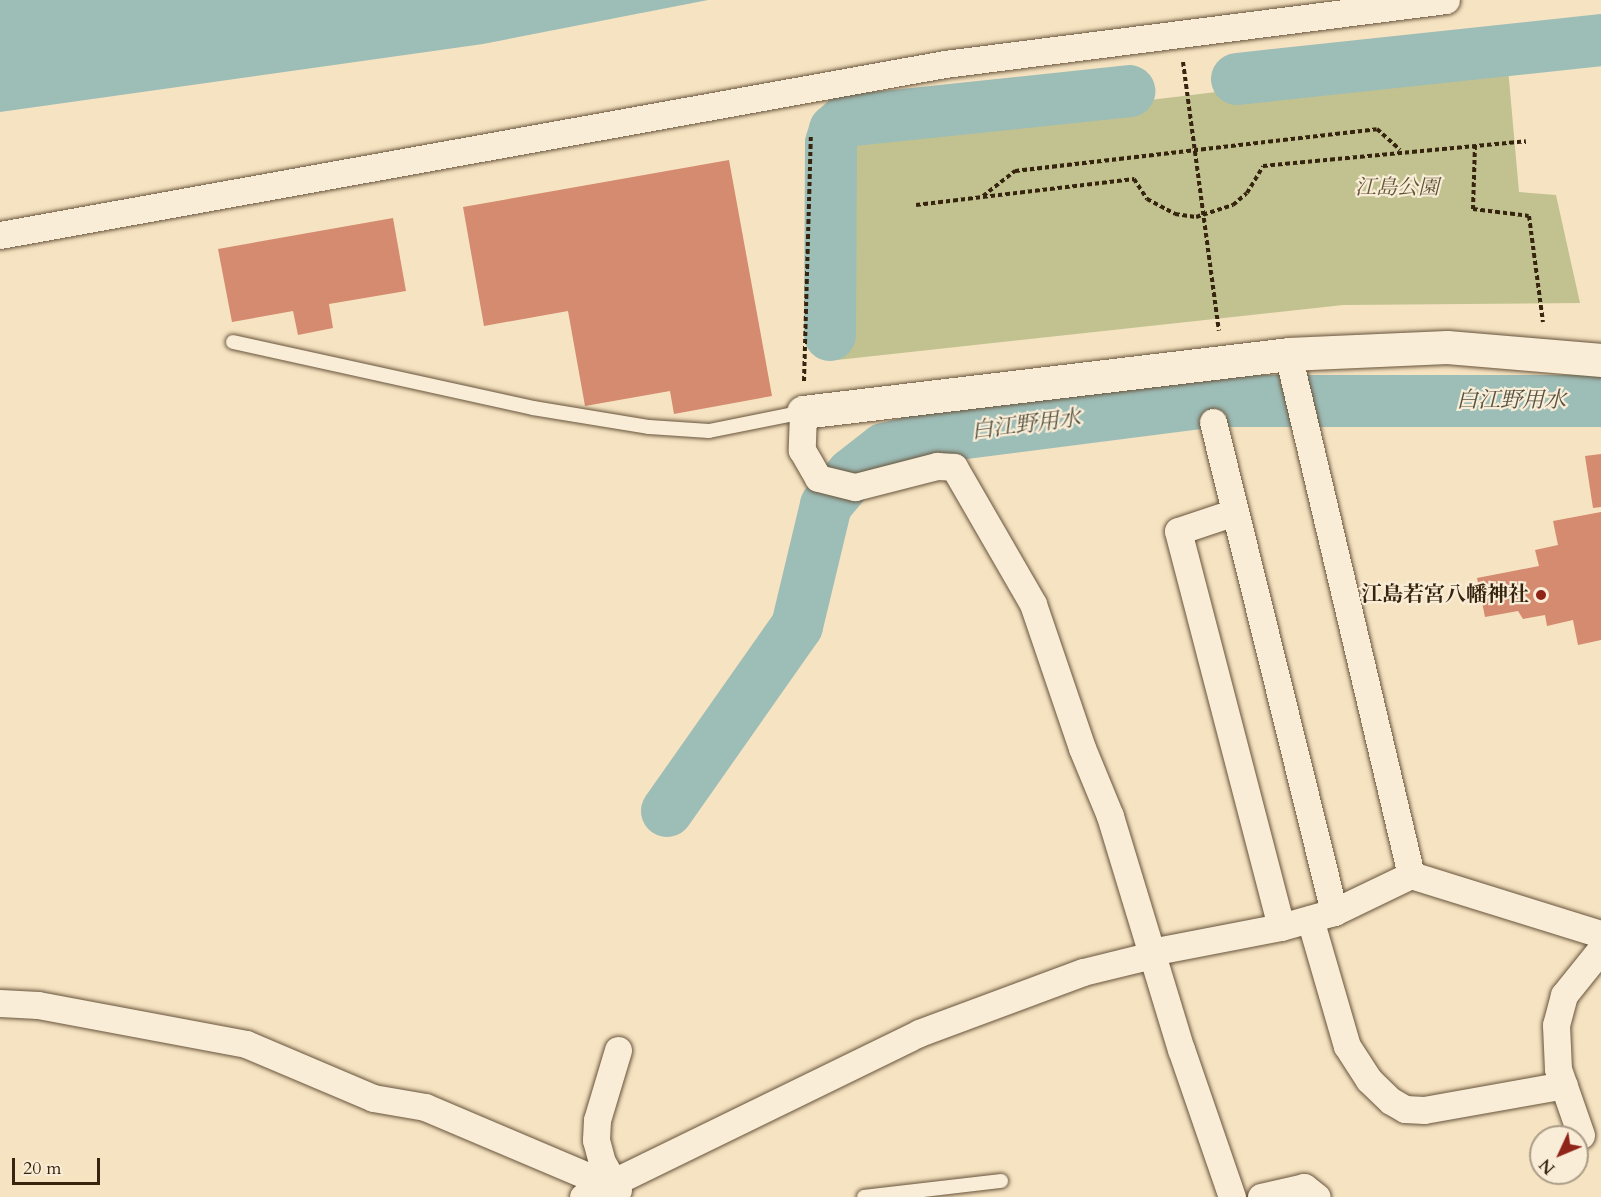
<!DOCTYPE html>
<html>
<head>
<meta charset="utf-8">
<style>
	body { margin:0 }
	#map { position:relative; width:1601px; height:1197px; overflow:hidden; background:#f6e3c1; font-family:Cardo,"Noto Serif JP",serif }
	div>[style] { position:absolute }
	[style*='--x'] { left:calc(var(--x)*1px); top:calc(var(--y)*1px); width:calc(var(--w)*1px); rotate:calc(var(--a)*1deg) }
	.green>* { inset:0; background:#c1c290 }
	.water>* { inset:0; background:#9dbdb7 }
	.river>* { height:52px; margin:-26px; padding:0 26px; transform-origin:26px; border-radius:26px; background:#9dbdb7 }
	.building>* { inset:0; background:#d48b70 }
	.path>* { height:4px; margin-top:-2px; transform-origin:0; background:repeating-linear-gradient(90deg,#37240f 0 4.5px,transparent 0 7.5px) }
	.roads { filter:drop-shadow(0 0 2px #67543c) drop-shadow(0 0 2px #67543c) }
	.lane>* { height:14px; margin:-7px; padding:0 7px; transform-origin:7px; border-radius:7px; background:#f9edd7 }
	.street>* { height:27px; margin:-13.5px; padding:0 13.5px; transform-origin:13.5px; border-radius:13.5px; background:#f9edd7 }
	.secondary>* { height:33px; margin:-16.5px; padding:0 16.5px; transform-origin:16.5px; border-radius:16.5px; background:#f9edd7 }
	.dots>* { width:16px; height:16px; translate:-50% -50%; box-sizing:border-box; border:3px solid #f9edd7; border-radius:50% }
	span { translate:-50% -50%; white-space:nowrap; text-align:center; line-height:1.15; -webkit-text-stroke:4.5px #f9edd7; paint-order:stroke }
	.park-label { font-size:21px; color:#605336; font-style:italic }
	.poi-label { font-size:21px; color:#37240f; font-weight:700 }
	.right { translate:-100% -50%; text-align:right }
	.water-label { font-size:22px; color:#565241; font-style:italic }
	.north { position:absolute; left:1529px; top:1125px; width:60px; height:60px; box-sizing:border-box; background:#f9edd7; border:2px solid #ab9d87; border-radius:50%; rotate:226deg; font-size:16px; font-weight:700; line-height:24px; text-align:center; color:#37240f }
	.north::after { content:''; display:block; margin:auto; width:21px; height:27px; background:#8f2418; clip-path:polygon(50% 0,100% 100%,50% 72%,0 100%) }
	.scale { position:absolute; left:12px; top:1158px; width:88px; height:27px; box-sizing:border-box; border:3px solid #37240f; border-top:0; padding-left:8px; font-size:18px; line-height:21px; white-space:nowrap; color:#37240f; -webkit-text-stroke:4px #f9edd7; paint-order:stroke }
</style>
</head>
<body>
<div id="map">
	<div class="green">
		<i style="clip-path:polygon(1507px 57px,1519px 192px,1556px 195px,1580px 303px,1343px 305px,837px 360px,843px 137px)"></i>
	</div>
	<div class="water">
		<i style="clip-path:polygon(0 0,708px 0,483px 44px,0 112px)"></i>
	</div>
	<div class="river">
		<i style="--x:1237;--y:79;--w:366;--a:-6.1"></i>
		<i style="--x:830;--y:335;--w:192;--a:-89.7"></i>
		<i style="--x:831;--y:143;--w:14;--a:-73"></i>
		<i style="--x:835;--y:130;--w:13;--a:-42"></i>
		<i style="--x:845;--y:121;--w:286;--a:-6"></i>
		<i style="--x:667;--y:811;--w:226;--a:-54.9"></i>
		<i style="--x:797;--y:626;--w:124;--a:-76.5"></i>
		<i style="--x:826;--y:505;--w:40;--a:-50"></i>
		<i style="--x:852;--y:474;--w:41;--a:-38"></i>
		<i style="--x:884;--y:449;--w:51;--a:-13.5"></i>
		<i style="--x:934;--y:437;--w:284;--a:-7.3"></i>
		<i style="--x:1216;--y:401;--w:385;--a:0"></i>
	</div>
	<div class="building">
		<i style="clip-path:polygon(729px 160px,772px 396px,674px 414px,670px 391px,585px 406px,568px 311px,484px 326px,463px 207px)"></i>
		<i style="clip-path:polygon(393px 218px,406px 291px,329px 304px,333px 328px,298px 335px,293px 311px,232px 322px,218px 249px)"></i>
		<i style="clip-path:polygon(1601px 454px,1601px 507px,1593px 508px,1585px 456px)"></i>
		<i style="clip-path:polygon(1601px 512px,1601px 640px,1578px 645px,1573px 620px,1547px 626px,1545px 615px,1523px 619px,1518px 611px,1485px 617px,1477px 578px,1539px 566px,1535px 550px,1558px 545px,1553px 521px)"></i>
	</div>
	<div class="path">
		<i style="--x:1183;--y:62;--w:271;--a:82.4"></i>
		<i style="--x:1475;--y:145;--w:64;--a:91.8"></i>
		<i style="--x:1473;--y:209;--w:56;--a:7.1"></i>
		<i style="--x:1529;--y:216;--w:107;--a:82.5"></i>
		<i style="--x:983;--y:196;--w:41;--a:-38"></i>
		<i style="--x:1015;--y:171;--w:364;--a:-6.6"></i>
		<i style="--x:1377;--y:129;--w:31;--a:42"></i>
		<i style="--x:916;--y:205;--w:220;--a:-6.8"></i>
		<i style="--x:1134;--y:179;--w:24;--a:57"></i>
		<i style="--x:1147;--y:199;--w:32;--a:28"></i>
		<i style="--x:1175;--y:214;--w:21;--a:8"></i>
		<i style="--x:1196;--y:217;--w:39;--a:-18"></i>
		<i style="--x:1233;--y:205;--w:18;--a:-41"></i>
		<i style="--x:1247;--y:193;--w:31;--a:-59"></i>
		<i style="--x:1263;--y:166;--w:264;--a:-5.4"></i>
		<i style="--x:804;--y:381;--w:246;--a:-88.4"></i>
	</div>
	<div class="roads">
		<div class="lane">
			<i style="--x:233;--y:342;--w:307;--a:12.4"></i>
			<i style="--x:533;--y:408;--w:118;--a:9.3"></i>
			<i style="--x:649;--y:427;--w:60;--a:3.8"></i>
			<i style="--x:709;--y:431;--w:96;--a:-11.4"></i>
			<i style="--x:864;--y:1197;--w:138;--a:-6.7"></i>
		</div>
		<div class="street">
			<i style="--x:0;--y:235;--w:960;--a:-10.26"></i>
			<i style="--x:945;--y:64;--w:505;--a:-7.28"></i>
			<i style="--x:1288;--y:354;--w:535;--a:76.72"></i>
			<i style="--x:803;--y:412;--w:38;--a:92"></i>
			<i style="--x:802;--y:450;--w:32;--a:60"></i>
			<i style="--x:818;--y:478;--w:38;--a:14"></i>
			<i style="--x:855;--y:487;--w:85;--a:-14.4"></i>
			<i style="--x:937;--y:466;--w:17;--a:3"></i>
			<i style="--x:954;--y:467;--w:158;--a:60"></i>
			<i style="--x:1033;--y:604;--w:152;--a:71.2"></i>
			<i style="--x:1082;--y:748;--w:74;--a:67.6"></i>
			<i style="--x:1110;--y:816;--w:244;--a:73.1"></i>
			<i style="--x:1181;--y:1049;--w:157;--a:71"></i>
			<i style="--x:1213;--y:422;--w:505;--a:76.13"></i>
			<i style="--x:1235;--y:512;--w:60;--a:161.6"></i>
			<i style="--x:1178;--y:531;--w:409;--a:75.4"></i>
			<i style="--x:1310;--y:919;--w:132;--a:73.8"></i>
			<i style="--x:1347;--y:1046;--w:40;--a:57.1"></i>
			<i style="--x:1369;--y:1080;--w:30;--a:44"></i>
			<i style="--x:1391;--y:1101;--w:16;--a:30"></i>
			<i style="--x:1405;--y:1109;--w:19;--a:3"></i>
			<i style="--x:1424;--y:1110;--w:142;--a:-10.1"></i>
			<i style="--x:1151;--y:952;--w:132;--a:-10.9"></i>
			<i style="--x:1281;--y:927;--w:55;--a:-15.8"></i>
			<i style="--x:1334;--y:912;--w:85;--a:-25.7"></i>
			<i style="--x:1411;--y:875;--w:199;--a:17.3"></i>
			<i style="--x:0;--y:1003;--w:38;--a:3"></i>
			<i style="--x:38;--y:1005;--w:212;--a:10.6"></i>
			<i style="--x:246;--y:1044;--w:138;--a:23"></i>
			<i style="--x:373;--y:1098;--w:53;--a:9.8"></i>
			<i style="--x:425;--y:1107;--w:179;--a:23"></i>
			<i style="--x:590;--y:1177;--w:24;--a:5"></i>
			<i style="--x:618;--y:1050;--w:73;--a:106.7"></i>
			<i style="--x:597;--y:1120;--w:20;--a:93"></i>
			<i style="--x:596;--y:1140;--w:23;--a:75"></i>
			<i style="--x:602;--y:1162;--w:32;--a:60"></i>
			<i style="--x:1581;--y:1135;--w:70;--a:-109.2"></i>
			<i style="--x:1558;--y:1069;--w:44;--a:-92.6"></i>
			<i style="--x:1556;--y:1025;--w:31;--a:-75"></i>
			<i style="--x:1564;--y:995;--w:59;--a:-51.2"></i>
			<i style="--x:583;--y:1197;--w:374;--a:-26"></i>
			<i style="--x:919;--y:1033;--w:175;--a:-20.4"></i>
			<i style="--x:1083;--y:972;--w:72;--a:-13.7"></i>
			<i style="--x:1261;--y:1197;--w:44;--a:-13.1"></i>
			<i style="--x:1304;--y:1187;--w:16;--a:38"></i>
		</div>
		<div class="secondary">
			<i style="--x:803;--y:412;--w:488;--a:-6.8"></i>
			<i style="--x:1288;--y:354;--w:159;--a:-2.5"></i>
			<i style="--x:1447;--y:347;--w:155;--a:4.8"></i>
		</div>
	</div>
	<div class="dots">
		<i style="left:1541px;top:595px;background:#8f2418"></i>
	</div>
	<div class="park-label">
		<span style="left:1397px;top:188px">江島公園</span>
	</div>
	<div class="poi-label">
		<span class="right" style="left:1529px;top:595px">江島若宮八幡神社</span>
	</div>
	<div class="water-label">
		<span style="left:1511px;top:401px">白江野用水</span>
		<span style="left:1026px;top:425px;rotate:-7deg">白江野用水</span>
	</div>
	<div class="north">N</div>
	<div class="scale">20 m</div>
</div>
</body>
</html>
